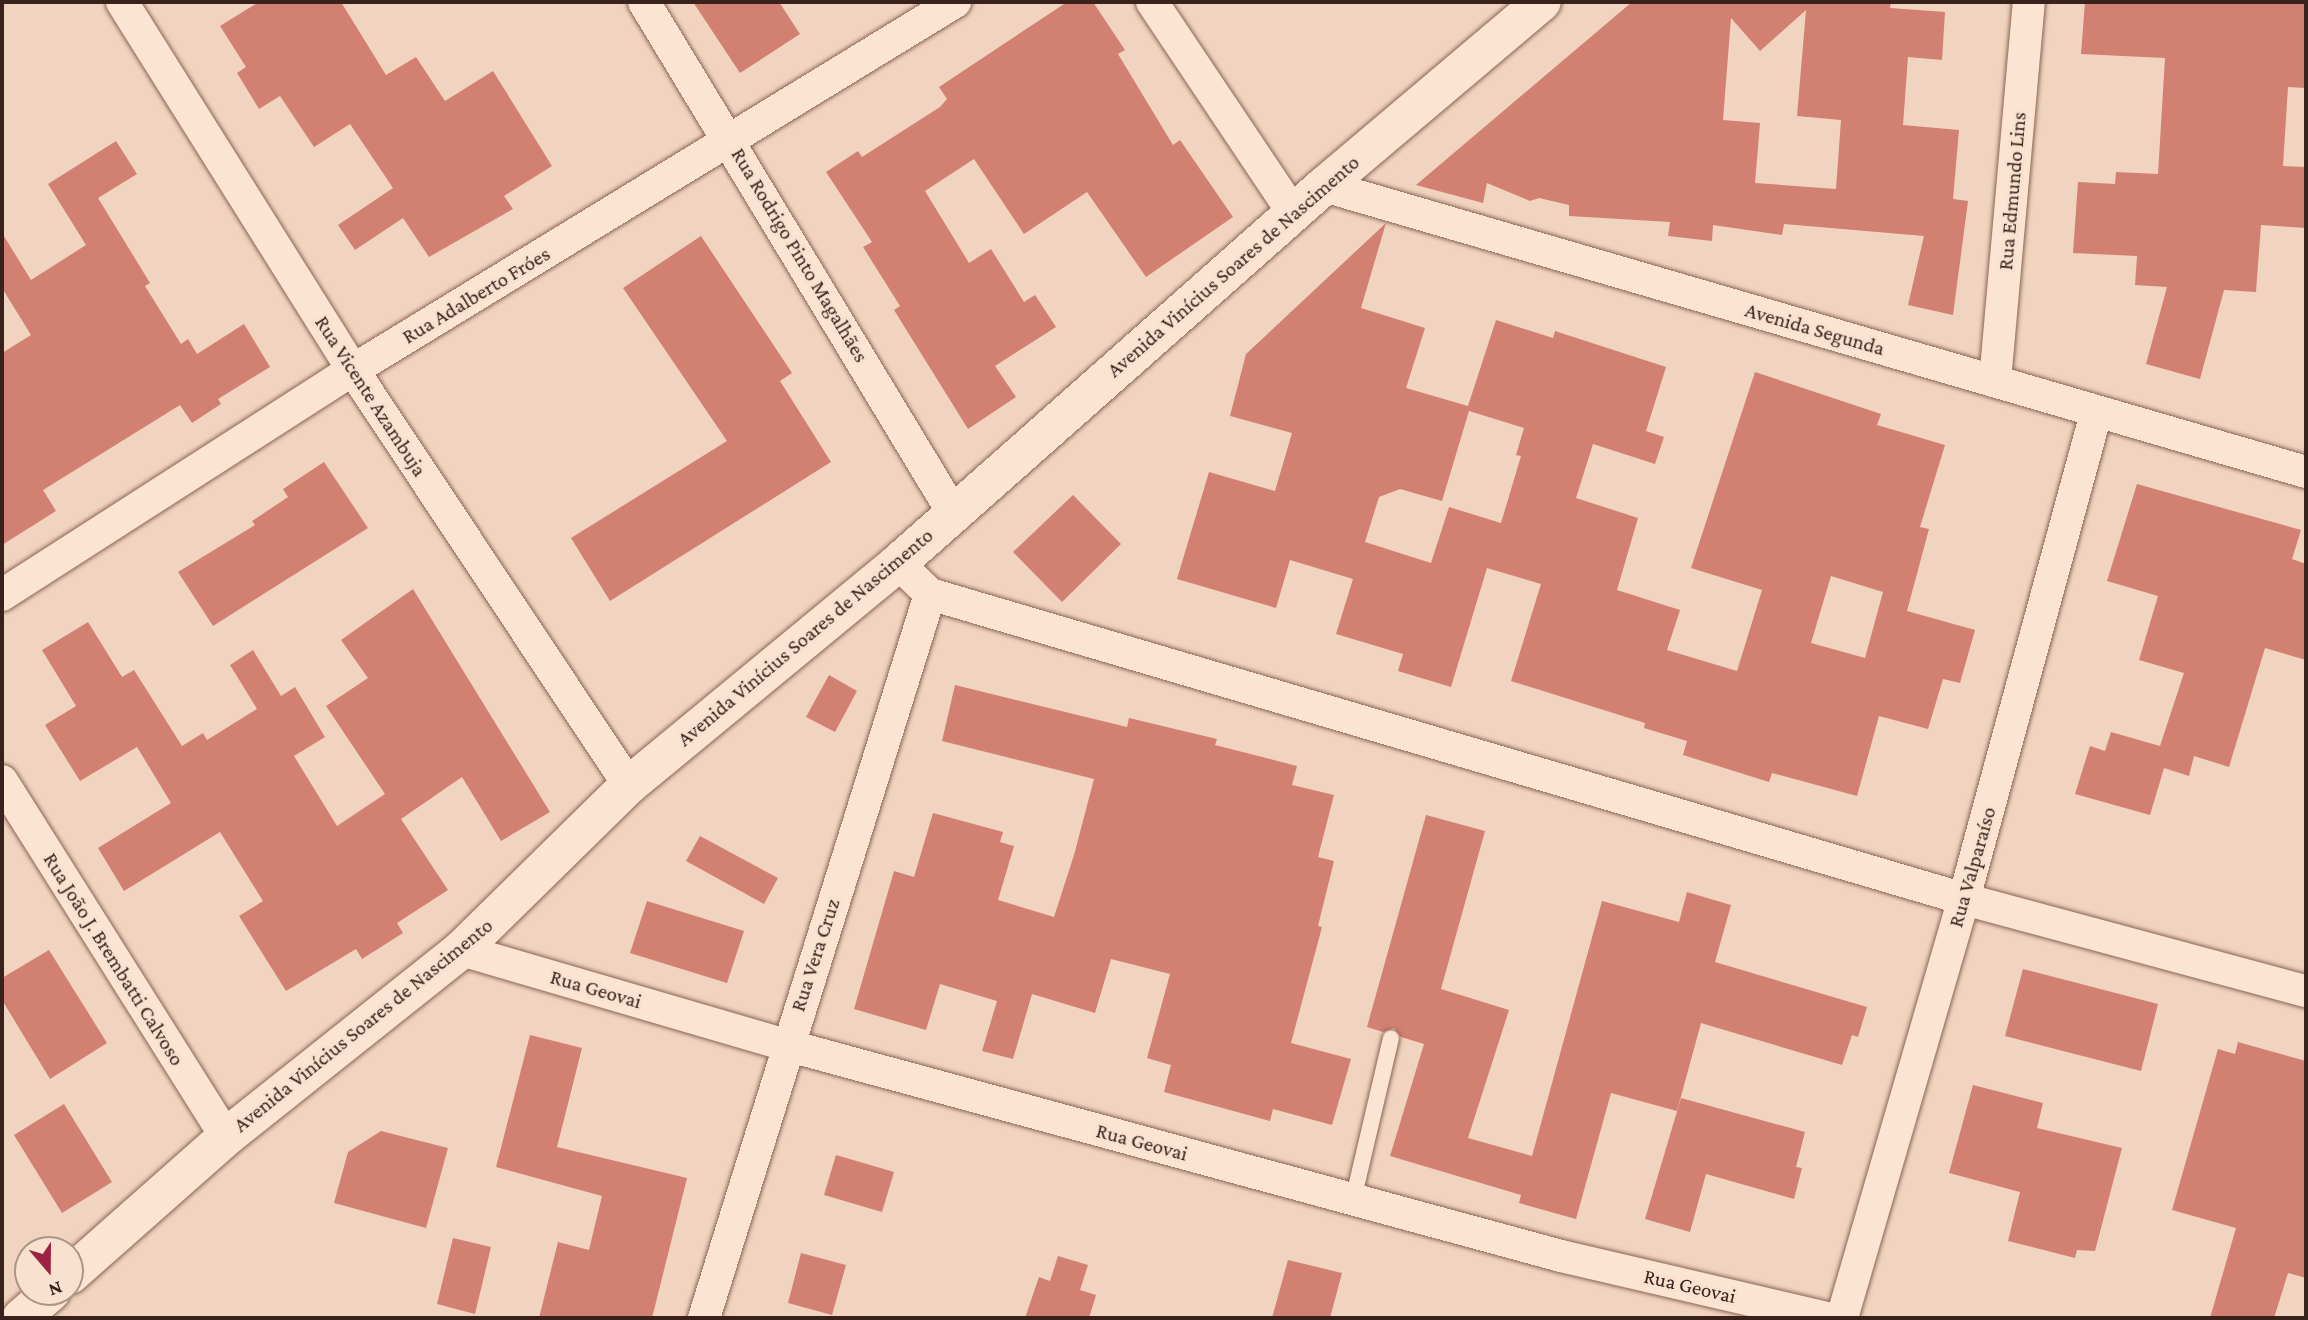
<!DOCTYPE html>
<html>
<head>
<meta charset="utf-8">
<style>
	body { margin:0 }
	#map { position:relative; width:2308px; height:1320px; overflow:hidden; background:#f1d4bf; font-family:"Crimson Pro",serif }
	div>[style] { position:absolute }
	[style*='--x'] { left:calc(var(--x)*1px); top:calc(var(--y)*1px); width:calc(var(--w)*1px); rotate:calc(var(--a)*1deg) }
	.building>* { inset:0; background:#d18072 }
	.roads { filter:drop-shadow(0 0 2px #8a6456) drop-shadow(0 0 2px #8a6456) }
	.lane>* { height:16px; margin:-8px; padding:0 8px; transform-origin:8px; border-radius:8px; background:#fbe4d2 }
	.street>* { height:32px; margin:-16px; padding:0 16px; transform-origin:16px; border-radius:16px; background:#fbe4d2 }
	.secondary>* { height:38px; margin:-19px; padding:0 19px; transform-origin:19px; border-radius:19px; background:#fbe4d2 }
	span { translate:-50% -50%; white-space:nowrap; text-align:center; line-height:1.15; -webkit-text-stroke:6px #f8e1cf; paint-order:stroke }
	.street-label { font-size:21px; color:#39221c }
	.frame { position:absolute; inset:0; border:4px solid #39221c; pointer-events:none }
	.north { position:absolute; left:14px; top:1236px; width:70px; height:70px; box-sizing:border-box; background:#f8e1cf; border:2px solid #ac9587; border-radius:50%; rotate:160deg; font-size:19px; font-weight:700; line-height:28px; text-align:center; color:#39221c }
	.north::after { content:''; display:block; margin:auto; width:24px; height:32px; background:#9d2244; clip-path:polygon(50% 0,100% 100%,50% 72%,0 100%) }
</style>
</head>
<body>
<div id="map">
	<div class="building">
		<i style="clip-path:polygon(259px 2px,341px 2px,386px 75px,416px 57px,445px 101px,493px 71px,552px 166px,504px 196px,513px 209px,429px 257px,403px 218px,355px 250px,338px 225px,393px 188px,350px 124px,314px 147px,280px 96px,259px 109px,237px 73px,246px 67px,220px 26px)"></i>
		<i style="clip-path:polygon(693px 2px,779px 2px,800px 34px,740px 73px)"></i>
		<i style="clip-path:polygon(1067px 2px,1093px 2px,1125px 50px,1118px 54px,1173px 145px,1180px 140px,1233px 217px,1146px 277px,1087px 192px,1024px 234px,974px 159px,925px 191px,969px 263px,991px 249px,1024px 302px,1035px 295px,1056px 327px,995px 366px,1016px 397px,968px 429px,894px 310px,900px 306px,863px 247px,872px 242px,826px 172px,858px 151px,862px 157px,940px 107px,947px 99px,939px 87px)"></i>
		<i style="clip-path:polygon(evenodd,1632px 2px,1891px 2px,1890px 8px,1945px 12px,1942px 60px,1908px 57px,1903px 125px,1959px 130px,1953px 199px,1968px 201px,1953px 315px,1908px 305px,1924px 236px,1784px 224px,1782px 235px,1713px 225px,1712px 241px,1668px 236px,1670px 222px,1569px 216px,1569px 205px,1539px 198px,1530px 201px,1487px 183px,1483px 203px,1416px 185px,1632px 2px,1806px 10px,1797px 116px,1841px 120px,1836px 189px,1755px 183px,1760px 123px,1723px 120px,1731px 18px,1760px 51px,1806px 10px)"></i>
		<i style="clip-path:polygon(2085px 2px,2306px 2px,2306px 88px,2288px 87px,2283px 166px,2306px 167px,2306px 228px,2261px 225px,2256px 292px,2224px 290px,2200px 379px,2146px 364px,2167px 287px,2135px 285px,2137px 256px,2073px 253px,2078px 182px,2115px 184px,2116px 172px,2158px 174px,2165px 58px,2081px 54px)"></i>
		<i style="clip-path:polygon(116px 141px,137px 174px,98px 198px,150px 283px,145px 286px,181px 344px,188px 339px,197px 354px,244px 324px,270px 367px,218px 399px,221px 404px,192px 423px,180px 405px,43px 490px,56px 511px,2px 545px,2px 353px,31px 335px,2px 288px,2px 233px,31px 280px,86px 245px,48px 184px)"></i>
		<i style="clip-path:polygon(evenodd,1386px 223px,1361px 308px,1425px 328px,1406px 388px,1468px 406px,1496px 320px,1553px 338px,1555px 331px,1666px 367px,1646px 431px,1664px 437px,1655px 464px,1593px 444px,1576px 498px,1638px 518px,1617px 590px,1680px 610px,1667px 650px,1737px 671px,1762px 590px,1691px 568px,1755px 372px,1881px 414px,1877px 425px,1945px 445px,1920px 527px,1929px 529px,1907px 611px,1975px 630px,1960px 683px,1943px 679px,1928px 729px,1879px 716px,1857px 796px,1772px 773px,1769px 782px,1683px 755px,1687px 741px,1644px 728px,1645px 723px,1511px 681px,1541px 584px,1487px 568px,1451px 687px,1398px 671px,1403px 654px,1336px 634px,1353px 579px,1290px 560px,1276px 608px,1177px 579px,1209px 472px,1275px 491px,1292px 433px,1230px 416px,1246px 354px,1386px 223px,1469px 411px,1524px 428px,1516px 455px,1521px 456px,1501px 523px,1449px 507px,1431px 563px,1365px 542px,1379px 497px,1400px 489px,1442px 501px,1469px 411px,1386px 223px,1831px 576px,1883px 592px,1865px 658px,1811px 643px,1831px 576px)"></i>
		<i style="clip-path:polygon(701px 236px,792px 373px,780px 381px,831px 462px,610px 601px,571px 538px,727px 441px,623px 288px)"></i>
		<i style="clip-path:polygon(324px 462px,368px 528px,213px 626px,178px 572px,255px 525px,252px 521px,288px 497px,283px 489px)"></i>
		<i style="clip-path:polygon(2137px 484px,2301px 530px,2292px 559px,2306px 564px,2306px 660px,2265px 648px,2229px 767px,2194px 756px,2189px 776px,2164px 768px,2150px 815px,2075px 794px,2090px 746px,2105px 751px,2111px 732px,2160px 746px,2184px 673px,2139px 660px,2158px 596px,2107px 581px)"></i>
		<i style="clip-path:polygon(1073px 495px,1121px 544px,1062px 602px,1013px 552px)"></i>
		<i style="clip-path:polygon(413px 589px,550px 812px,501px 841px,462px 777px,401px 819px,448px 890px,397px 923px,403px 933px,362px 959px,356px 949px,286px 991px,239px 916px,263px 901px,220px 832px,124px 891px,98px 848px,171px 803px,137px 747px,80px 781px,45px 725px,76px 706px,42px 650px,88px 622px,122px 677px,134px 670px,182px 746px,203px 733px,207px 740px,257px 709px,230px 665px,253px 650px,281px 696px,295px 687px,325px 737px,294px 756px,337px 826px,385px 794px,326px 706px,368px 678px,341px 640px)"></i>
		<i style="clip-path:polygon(829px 675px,857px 691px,835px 732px,806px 717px)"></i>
		<i style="clip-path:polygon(955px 685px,1127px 727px,1129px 718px,1217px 739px,1215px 745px,1297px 766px,1292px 785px,1334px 795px,1318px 857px,1334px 861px,1318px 926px,1322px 927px,1291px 1043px,1351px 1059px,1332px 1125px,1273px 1109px,1270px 1121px,1164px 1092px,1171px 1065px,1147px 1058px,1170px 974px,1111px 959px,1095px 1013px,1032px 994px,1013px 1059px,982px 1051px,997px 1001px,940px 984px,926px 1030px,854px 1009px,894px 871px,914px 877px,933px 813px,1003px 832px,1000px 842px,1014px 846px,998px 900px,1054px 917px,1074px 855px,1094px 779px,942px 741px)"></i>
		<i style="clip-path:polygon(1426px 815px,1485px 831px,1441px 989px,1509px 1010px,1468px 1138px,1532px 1156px,1602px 901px,1679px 922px,1687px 892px,1731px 905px,1715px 962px,1867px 1007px,1858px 1037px,1852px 1035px,1842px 1065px,1701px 1023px,1677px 1111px,1611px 1093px,1576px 1219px,1519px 1203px,1521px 1195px,1390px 1156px,1424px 1044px,1401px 1037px,1394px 1028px,1383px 1032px,1367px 1027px)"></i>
		<i style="clip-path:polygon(700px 836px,778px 878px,764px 904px,686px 861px)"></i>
		<i style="clip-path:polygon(647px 901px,744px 931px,727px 983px,630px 953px)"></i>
		<i style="clip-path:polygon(49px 950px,107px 1043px,50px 1079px,2px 1000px,2px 978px)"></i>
		<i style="clip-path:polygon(2023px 969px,2158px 1004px,2141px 1071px,2005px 1036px)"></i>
		<i style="clip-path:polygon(530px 1035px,582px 1048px,557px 1147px,687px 1178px,652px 1318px,539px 1318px,558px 1242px,589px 1250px,602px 1196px,496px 1167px)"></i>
		<i style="clip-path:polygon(2238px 1042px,2306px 1061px,2306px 1278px,2288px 1273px,2274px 1318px,2210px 1318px,2236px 1228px,2172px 1210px,2218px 1049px,2235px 1054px)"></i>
		<i style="clip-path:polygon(1973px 1085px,2043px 1103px,2037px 1128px,2122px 1148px,2095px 1251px,2077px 1250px,2075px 1258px,2008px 1241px,2020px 1192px,1949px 1173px)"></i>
		<i style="clip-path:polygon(1681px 1098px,1805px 1132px,1796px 1167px,1802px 1168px,1794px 1199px,1706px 1174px,1690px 1232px,1645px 1219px)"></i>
		<i style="clip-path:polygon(64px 1104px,112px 1182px,62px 1213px,14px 1135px)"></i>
		<i style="clip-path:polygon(381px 1131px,448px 1148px,426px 1228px,334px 1203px,348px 1152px)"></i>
		<i style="clip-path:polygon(836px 1155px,894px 1172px,882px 1212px,824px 1195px)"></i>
		<i style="clip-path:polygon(453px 1238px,491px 1247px,475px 1314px,437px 1304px)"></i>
		<i style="clip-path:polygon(801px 1253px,846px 1265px,832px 1315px,788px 1303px)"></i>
		<i style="clip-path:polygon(1058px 1256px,1088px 1265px,1080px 1290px,1096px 1295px,1089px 1318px,1025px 1318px,1039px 1277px,1050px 1281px)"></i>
		<i style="clip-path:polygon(1288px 1260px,1342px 1273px,1330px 1318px,1272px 1318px)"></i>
	</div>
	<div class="roads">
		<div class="lane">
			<i style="--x:1353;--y:1200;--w:166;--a:-76.8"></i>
		</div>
		<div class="street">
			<i style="--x:122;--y:2;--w:434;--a:57.9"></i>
			<i style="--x:353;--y:370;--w:498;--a:56.4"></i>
			<i style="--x:644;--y:2;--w:595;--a:58.82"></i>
			<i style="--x:1152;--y:2;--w:255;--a:56.2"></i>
			<i style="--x:1324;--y:186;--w:1023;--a:16.24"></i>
			<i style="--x:1995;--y:381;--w:381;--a:-84.9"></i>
			<i style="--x:898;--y:563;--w:45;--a:44.1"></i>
			<i style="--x:930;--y:594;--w:1078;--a:16.43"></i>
			<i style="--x:1964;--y:899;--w:354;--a:15.1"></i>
			<i style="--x:2;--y:595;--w:417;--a:-32.7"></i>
			<i style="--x:353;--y:370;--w:706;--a:-31.44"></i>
			<i style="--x:2;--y:781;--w:421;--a:57.8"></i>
			<i style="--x:461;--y:950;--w:339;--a:16.3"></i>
			<i style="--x:786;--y:1045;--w:803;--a:15.23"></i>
			<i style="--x:1561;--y:1256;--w:274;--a:13.1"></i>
			<i style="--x:704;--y:1318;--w:758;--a:-72.66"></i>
			<i style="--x:1842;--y:1318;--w:436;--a:-73.8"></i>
			<i style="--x:1964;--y:899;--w:504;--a:-74.8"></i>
		</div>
		<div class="secondary">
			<i style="--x:70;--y:1275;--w:208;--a:-41.5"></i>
			<i style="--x:226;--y:1137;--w:300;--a:-38.5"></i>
			<i style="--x:461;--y:950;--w:235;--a:-44.5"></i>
			<i style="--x:629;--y:785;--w:349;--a:-39.5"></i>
			<i style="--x:898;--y:563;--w:569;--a:-41.51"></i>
			<i style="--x:1324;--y:186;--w:285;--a:-40.2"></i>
			<i style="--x:21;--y:1318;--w:40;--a:-41"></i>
		</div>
	</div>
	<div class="street-label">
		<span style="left:2012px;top:191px;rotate:-85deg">Rua Edmundo Lins</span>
		<span style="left:800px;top:255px;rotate:59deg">Rua Rodrigo Pinto Magalhães</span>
		<span style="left:1233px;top:266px;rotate:-41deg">Avenida Vinícius Soares de Nascimento</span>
		<span style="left:476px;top:295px;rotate:-31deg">Rua Adalberto Fróes</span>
		<span style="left:1815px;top:329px;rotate:16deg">Avenida Segunda</span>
		<span style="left:371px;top:396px;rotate:57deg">Rua Vicente Azambuja</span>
		<span style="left:805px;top:637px;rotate:-40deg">Avenida Vinícius Soares de Nascimento</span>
		<span style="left:1972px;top:867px;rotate:-74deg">Rua Valparaíso</span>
		<span style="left:815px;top:955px;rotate:-72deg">Rua Vera Cruz</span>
		<span style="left:114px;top:959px;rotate:58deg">Rua João J. Brembatti Calvoso</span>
		<span style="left:596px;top:989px;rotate:16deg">Rua Geovai</span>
		<span style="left:363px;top:1025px;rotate:-39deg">Avenida Vinícius Soares de Nascimento</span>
		<span style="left:1142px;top:1142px;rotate:15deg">Rua Geovai</span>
		<span style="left:1690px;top:1286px;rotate:13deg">Rua Geovai</span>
	</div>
	<div class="frame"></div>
	<div class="north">N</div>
</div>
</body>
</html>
